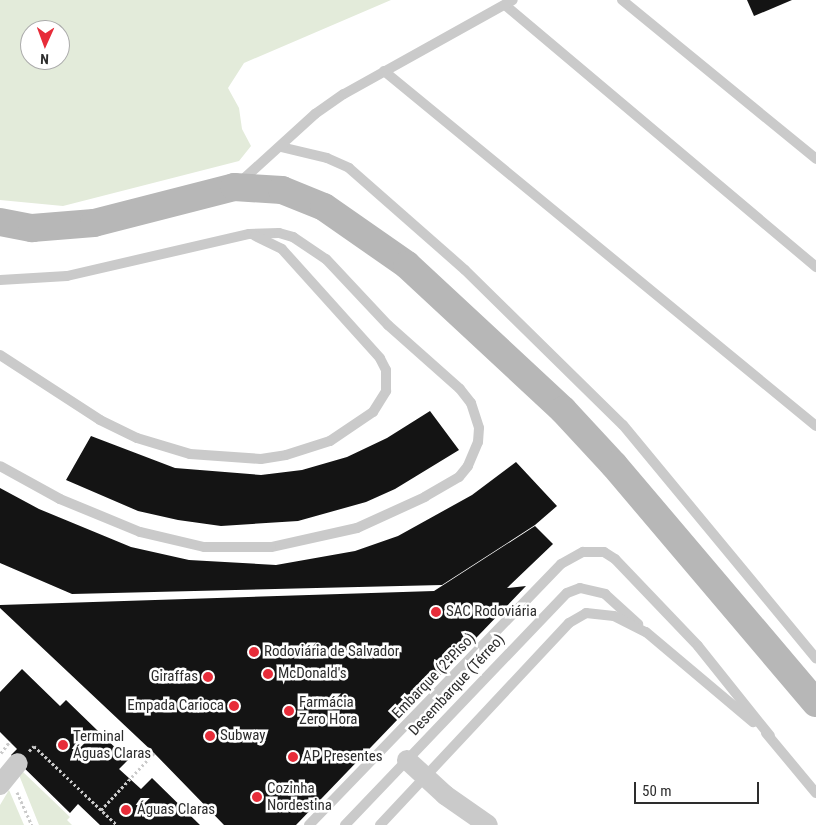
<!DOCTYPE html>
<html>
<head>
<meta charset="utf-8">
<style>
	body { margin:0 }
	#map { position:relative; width:816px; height:825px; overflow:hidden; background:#fff; font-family:"Roboto Condensed",sans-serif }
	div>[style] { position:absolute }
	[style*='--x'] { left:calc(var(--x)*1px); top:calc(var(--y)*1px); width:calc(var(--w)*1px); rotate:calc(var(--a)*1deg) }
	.green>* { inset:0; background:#e3ebda }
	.building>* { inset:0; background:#141414 }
	.path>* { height:3px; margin-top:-1.5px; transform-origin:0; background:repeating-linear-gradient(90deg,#cacaca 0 2.5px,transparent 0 5px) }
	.lane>* { height:10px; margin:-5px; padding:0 5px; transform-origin:5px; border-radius:5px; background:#cacaca }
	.street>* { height:20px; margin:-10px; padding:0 10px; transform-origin:10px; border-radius:10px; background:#cacaca }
	.secondary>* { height:28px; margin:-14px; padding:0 14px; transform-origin:14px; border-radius:14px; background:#b7b7b7 }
	.dots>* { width:14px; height:14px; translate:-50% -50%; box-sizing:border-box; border:2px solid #fff; border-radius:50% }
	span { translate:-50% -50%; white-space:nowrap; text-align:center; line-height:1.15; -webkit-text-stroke:5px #fff; paint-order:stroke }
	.poi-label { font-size:15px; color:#2d2d2d }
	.left { translate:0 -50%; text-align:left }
	.right { translate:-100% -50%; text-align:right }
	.street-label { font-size:15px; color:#2d2d2d }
	.north { position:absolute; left:20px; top:20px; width:50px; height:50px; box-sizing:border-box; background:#fff; border:1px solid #ababab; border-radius:50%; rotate:182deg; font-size:14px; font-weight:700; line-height:20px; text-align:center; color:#2d2d2d }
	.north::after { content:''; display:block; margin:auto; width:18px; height:22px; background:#e72c39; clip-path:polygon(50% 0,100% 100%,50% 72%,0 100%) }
	.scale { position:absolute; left:634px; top:782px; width:125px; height:22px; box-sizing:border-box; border:2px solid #2d2d2d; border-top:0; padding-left:6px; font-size:15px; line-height:18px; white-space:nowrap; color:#2d2d2d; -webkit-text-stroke:4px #fff; paint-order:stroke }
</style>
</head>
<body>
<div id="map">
	<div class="green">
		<i style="clip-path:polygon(evenodd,0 0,391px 0,244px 63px,228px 88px,239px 108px,242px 129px,251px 146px,239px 161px,63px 206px,0 200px,0 0,30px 30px,60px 30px,60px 60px,30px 60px,30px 30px)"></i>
		<i style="clip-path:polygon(22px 771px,70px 817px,67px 820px,72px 825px,39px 825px,19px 775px)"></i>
		<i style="clip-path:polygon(9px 790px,24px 825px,0 825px,0 805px)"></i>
	</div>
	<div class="building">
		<i style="clip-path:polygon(747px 0,792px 0,754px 16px)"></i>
		<i style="clip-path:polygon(430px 411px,459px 450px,395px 489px,366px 502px,298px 521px,221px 526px,178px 520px,138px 511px,66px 480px,91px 436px,175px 468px,261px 475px,302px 470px,347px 457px,387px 438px)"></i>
		<i style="clip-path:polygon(516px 462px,557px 506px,535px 525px,442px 585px,72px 594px,0 563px,0 488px,39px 509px,131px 547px,189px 560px,276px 565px,355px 551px,398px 536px,472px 495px)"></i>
		<i style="clip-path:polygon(535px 526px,553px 544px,507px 588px,526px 586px,296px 825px,224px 825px,154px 753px,0 608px,0 605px,434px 591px)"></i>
		<i style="clip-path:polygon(22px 669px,60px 706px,66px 700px,128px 760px,119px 769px,141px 789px,152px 778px,200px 825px,100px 825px,78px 804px,70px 813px,11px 755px,17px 749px,0 732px,0 692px)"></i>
	</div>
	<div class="path">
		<i style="--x:29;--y:751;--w:7;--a:-45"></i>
		<i style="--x:34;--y:746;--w:115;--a:43.6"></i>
		<i style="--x:1;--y:753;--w:15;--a:-53"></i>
		<i style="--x:17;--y:792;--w:36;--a:66"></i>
		<i style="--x:101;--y:810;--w:78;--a:-47.1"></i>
	</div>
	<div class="lane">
		<i style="--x:622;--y:0;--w:251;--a:39.3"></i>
		<i style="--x:505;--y:5;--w:407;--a:40.1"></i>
		<i style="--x:384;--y:71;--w:559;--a:39.41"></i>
		<i style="--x:281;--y:147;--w:47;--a:13.4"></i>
		<i style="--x:327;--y:158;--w:24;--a:24"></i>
		<i style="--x:349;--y:168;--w:154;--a:41.3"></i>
		<i style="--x:465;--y:270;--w:221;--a:44.5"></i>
		<i style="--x:623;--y:425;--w:303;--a:50.4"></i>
		<i style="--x:239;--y:183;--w:103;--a:-42.2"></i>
		<i style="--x:315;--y:114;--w:35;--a:-35"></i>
		<i style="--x:344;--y:94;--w:193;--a:-29.1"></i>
		<i style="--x:0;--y:280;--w:67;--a:-3.4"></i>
		<i style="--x:67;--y:276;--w:187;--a:-13"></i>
		<i style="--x:249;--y:234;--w:30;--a:-2"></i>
		<i style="--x:279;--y:233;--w:15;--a:16"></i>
		<i style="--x:293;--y:237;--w:40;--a:34"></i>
		<i style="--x:326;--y:259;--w:91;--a:46.8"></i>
		<i style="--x:388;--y:325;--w:96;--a:41.6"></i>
		<i style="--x:460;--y:389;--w:18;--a:52"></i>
		<i style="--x:471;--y:403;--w:26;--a:72"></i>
		<i style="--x:479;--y:428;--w:14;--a:94"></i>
		<i style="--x:478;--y:442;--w:26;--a:113"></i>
		<i style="--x:468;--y:466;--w:14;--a:129"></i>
		<i style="--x:459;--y:477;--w:39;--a:150"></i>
		<i style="--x:425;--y:497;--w:75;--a:155.5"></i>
		<i style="--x:357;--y:528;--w:88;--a:167.5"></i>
		<i style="--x:271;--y:547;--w:67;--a:180"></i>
		<i style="--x:204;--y:547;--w:66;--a:-166.8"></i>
		<i style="--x:140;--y:532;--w:87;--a:-157.6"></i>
		<i style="--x:60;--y:499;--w:68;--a:-151.2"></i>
		<i style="--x:0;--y:355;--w:119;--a:33"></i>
		<i style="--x:100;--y:420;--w:41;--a:25.9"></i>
		<i style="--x:137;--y:438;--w:55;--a:16.8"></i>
		<i style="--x:190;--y:454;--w:71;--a:4"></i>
		<i style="--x:261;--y:459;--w:25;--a:-9"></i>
		<i style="--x:286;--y:455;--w:46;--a:-17.7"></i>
		<i style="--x:330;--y:441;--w:52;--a:-34"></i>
		<i style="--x:373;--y:412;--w:25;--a:-58"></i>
		<i style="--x:386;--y:391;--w:21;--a:-90"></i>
		<i style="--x:386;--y:370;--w:13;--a:-117"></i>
		<i style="--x:380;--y:358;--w:147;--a:-132"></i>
		<i style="--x:282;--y:249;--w:30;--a:-154"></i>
		<i style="--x:766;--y:733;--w:78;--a:50.2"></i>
		<i style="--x:309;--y:825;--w:363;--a:-46"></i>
		<i style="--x:561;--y:564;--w:25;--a:-29"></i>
		<i style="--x:583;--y:552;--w:21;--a:0"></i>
		<i style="--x:604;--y:552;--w:13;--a:32"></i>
		<i style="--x:615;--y:559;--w:120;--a:46.3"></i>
		<i style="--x:698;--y:646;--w:115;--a:51.3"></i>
		<i style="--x:345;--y:825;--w:321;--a:-46.3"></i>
		<i style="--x:567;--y:593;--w:14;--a:-21"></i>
		<i style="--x:580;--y:588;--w:26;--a:13"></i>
		<i style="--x:605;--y:594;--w:45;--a:42.3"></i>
		<i style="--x:380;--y:825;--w:277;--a:-46.9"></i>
		<i style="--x:569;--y:623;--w:20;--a:-30"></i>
		<i style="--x:586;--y:613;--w:28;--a:6"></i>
		<i style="--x:614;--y:616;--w:36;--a:27"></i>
		<i style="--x:646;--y:632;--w:140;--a:40.1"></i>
	</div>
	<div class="street">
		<i style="--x:407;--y:760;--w:52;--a:42.6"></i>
		<i style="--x:445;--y:795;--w:52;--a:34.9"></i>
		<i style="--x:0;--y:785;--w:28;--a:-51"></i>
	</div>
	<div class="secondary">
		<i style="--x:0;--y:222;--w:33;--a:11"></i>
		<i style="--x:32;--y:228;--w:62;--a:-4.6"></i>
		<i style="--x:94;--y:223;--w:145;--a:-14.4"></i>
		<i style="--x:234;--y:187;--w:48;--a:3.6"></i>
		<i style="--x:282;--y:190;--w:45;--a:22"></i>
		<i style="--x:324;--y:207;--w:101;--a:34.9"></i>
		<i style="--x:407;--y:265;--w:213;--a:42.9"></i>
		<i style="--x:563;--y:410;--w:75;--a:47.2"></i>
		<i style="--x:614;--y:465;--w:312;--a:49.7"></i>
	</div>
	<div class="dots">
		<i style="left:436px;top:612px;background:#e72c39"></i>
		<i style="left:254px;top:652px;background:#e72c39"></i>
		<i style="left:268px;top:674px;background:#e72c39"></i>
		<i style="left:208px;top:677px;background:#e72c39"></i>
		<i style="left:234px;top:706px;background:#e72c39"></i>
		<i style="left:289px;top:711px;background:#e72c39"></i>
		<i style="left:210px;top:736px;background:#e72c39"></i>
		<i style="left:63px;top:745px;background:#e72c39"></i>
		<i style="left:293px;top:757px;background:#e72c39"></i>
		<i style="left:257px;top:797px;background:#e72c39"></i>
		<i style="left:126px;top:810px;background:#e72c39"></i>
	</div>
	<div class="poi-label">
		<span class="left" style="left:446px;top:612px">SAC Rodoviária</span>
		<span class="left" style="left:264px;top:652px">Rodoviária de Salvador</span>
		<span class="left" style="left:278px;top:674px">McDonald's</span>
		<span class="right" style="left:198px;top:677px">Giraffas</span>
		<span class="left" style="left:299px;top:711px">Farmácia<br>Zero Hora</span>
		<span class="right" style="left:224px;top:706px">Empada Carioca</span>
		<span class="left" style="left:73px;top:745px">Terminal<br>Águas Claras</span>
		<span class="left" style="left:220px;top:736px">Subway</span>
		<span class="left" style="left:303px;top:757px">AP Presentes</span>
		<span class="left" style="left:267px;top:797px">Cozinha<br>Nordestina</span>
		<span class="left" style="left:137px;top:810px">Águas Claras</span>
	</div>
	<div class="street-label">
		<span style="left:434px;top:676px;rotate:-46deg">Embarque (2ºPiso)</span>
		<span style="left:457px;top:685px;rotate:-47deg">Desembarque (Térreo)</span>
	</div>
	<div class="north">N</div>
	<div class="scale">50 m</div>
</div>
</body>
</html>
